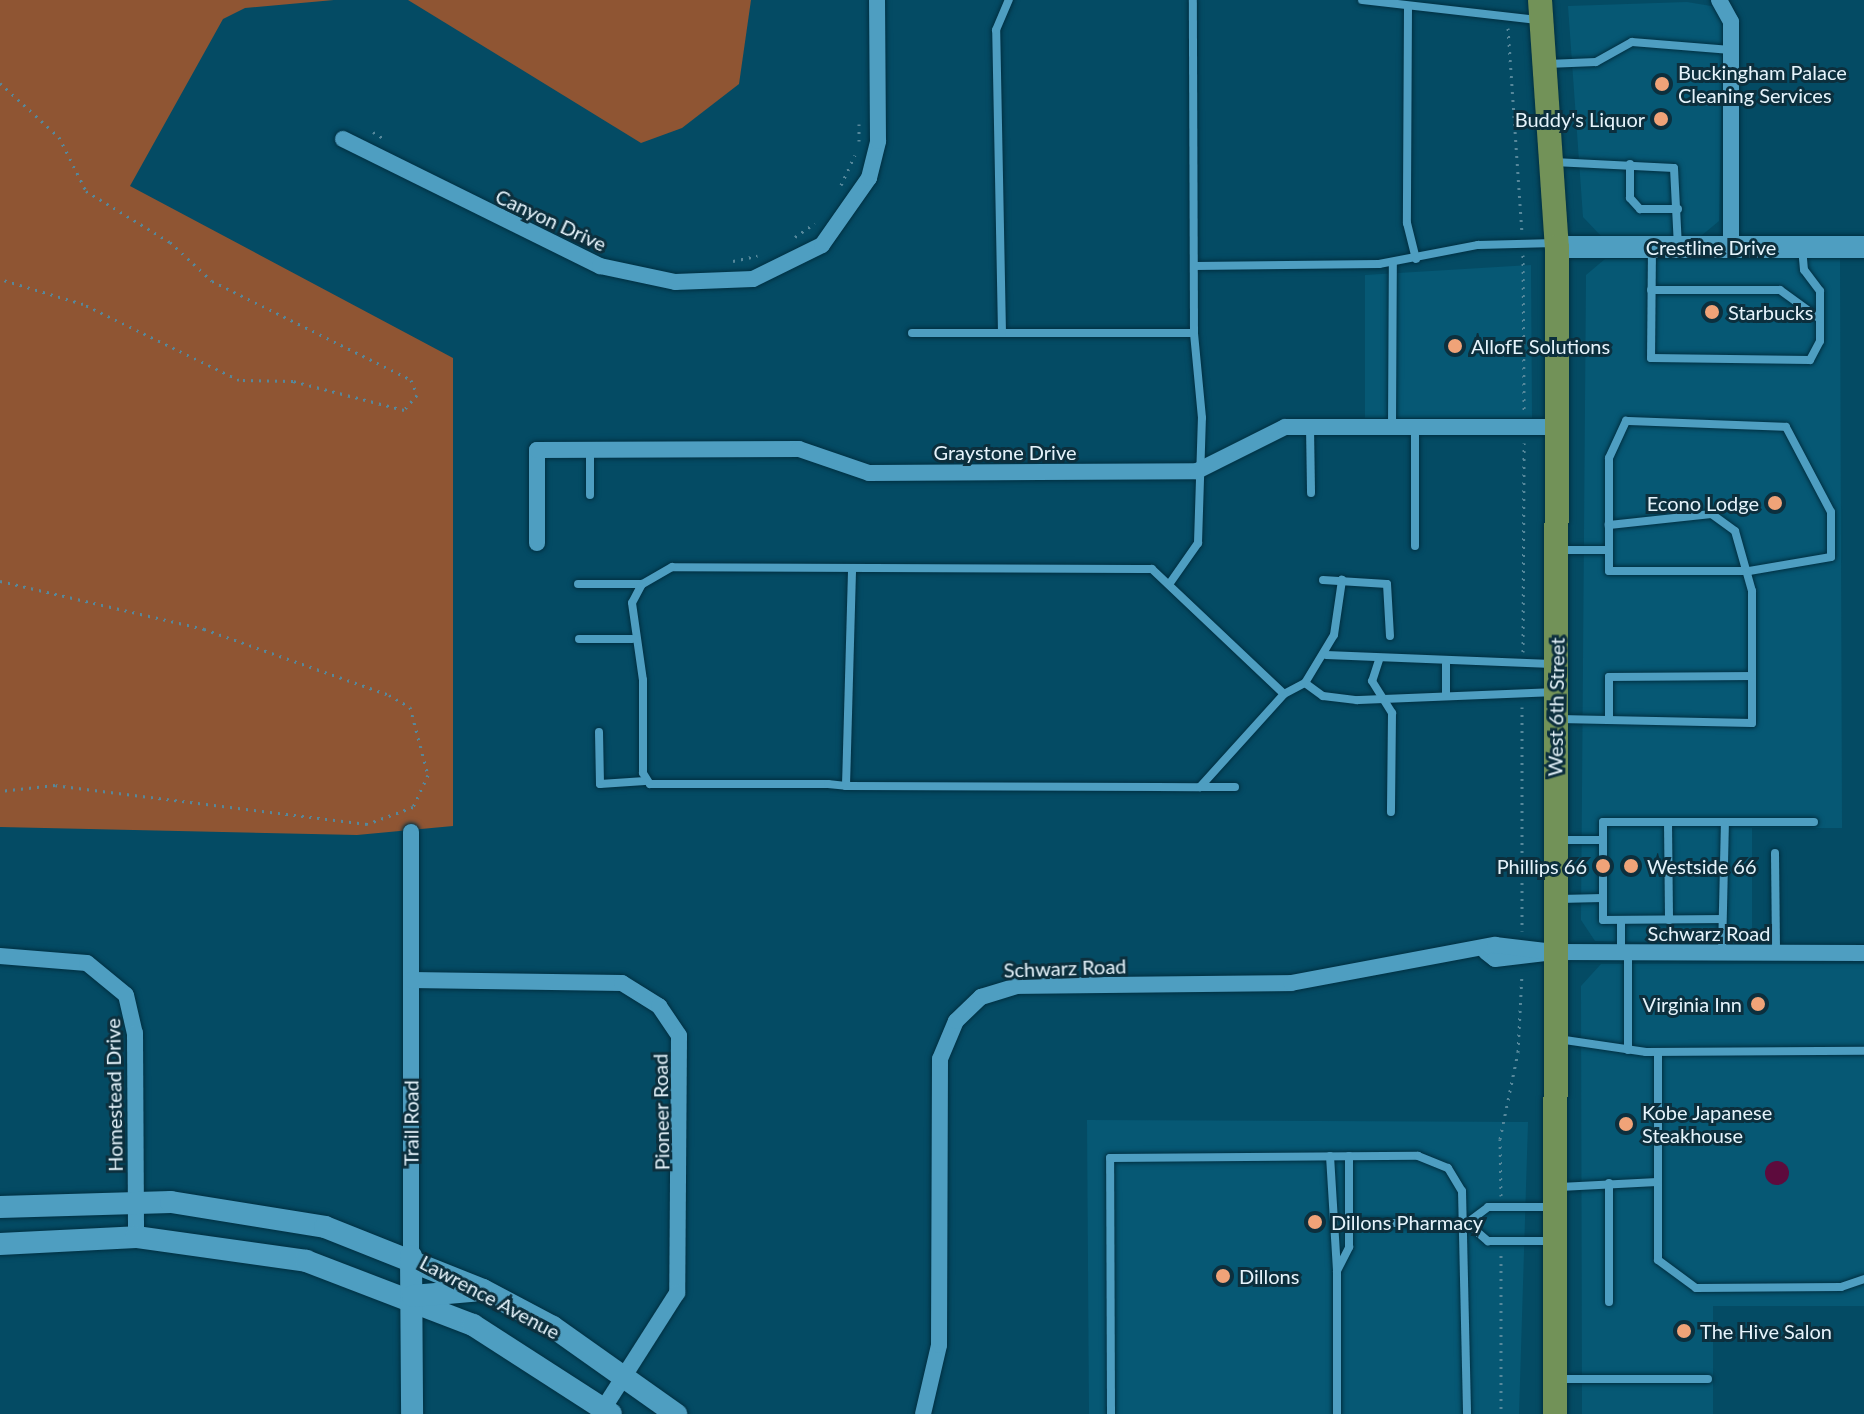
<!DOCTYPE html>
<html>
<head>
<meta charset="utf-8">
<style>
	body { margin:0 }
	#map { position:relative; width:1864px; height:1414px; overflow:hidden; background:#044b64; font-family:Lato,sans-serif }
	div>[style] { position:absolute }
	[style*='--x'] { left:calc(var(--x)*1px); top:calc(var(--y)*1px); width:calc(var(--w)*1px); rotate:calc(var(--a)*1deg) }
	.built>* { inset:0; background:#065874 }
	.green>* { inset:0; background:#8f5533 }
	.water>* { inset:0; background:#5d0b3d }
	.round { border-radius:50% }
	.path>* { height:3px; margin-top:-1.5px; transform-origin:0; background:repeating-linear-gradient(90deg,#56889b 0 2px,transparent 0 8px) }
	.roads { filter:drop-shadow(0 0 2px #012f41) drop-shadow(0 0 2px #012f41) }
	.lane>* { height:8px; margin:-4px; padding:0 4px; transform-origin:4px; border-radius:4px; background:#4e9ec1 }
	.street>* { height:16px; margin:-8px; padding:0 8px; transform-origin:8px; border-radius:8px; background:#4e9ec1 }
	.secondary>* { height:22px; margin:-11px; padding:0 11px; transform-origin:11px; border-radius:11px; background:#4e9ec1 }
	.primary>* { height:24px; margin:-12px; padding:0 12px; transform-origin:12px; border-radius:12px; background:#729258 }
	.dots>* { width:22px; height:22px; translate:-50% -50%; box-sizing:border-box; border:4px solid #0c2f3d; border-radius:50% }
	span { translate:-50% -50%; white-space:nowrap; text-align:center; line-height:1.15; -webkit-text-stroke:6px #0c2f3d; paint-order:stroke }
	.poi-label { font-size:20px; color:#e5f3fb }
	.left { translate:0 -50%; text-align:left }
	.right { translate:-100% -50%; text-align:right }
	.street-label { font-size:20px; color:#e5f3fb }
</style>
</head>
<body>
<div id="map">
	<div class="built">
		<i style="clip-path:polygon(1687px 2px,1717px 7px,1723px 19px,1719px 221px,1701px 236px,1601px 236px,1583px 217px,1568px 6px)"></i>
		<i style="clip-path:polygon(1840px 257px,1842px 828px,1752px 828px,1752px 944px,1595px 941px,1581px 920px,1586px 275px,1605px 259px)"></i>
		<i style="clip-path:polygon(1531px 265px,1532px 418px,1365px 418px,1365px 275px)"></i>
		<i style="clip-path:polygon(1601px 964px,1864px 964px,1864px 1306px,1713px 1306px,1713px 1414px,1582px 1414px,1581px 986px)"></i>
		<i style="clip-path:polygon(1087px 1120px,1528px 1122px,1519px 1414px,1089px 1414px)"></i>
	</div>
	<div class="green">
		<i style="clip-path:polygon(0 0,334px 0,245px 8px,223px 19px,130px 186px,453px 358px,453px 826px,357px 835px,0 827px)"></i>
		<i style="clip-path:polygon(408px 0,751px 0,739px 84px,682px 128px,641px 143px)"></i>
	</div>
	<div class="water">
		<i class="round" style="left:1765px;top:1161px;width:24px;height:24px"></i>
	</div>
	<div class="path">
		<i style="--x:1508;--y:28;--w:204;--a:86.1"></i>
		<i style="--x:0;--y:83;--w:80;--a:42.5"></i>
		<i style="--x:59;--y:137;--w:60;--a:63.4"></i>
		<i style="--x:86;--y:191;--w:98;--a:31.3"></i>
		<i style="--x:170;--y:242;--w:57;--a:42.9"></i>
		<i style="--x:212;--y:281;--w:222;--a:26.4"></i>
		<i style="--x:411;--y:380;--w:16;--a:68"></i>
		<i style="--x:417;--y:395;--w:20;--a:131"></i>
		<i style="--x:404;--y:410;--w:115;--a:-165.4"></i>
		<i style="--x:293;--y:381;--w:54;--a:-178.9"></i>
		<i style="--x:239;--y:380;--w:174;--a:-154"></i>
		<i style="--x:83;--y:304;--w:87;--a:-163.2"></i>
		<i style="--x:373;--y:132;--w:12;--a:31"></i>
		<i style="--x:859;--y:141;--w:17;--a:-90"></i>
		<i style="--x:841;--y:185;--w:33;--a:-65"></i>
		<i style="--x:795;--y:237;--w:24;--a:-35"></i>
		<i style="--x:1523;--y:255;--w:157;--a:89.6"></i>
		<i style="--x:733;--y:261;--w:25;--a:-12"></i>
		<i style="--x:0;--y:581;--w:210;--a:13.2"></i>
		<i style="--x:204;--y:629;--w:196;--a:19.6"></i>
		<i style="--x:389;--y:695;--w:24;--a:30"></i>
		<i style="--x:410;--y:707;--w:70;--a:75.2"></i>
		<i style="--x:428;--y:775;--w:35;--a:115"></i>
		<i style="--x:413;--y:807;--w:49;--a:159.7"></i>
		<i style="--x:367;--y:824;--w:314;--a:-172.9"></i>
		<i style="--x:55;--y:785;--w:55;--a:173.8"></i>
		<i style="--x:1523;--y:652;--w:209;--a:-89.7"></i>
		<i style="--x:1522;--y:707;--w:224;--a:90"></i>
		<i style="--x:1501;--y:1196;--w:57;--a:-91"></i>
		<i style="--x:1500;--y:1139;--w:89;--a:-78.3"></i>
		<i style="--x:1518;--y:1052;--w:78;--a:-87.1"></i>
		<i style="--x:1501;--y:1255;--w:159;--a:90"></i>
	</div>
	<div class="roads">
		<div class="lane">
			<i style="--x:1362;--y:0;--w:177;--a:6.5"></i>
			<i style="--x:1408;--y:7;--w:216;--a:90.3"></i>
			<i style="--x:1407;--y:223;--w:37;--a:76"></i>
			<i style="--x:1547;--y:64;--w:49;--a:-2.3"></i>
			<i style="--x:1596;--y:62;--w:41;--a:-29.1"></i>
			<i style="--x:1632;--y:42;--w:99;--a:4.6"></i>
			<i style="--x:1554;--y:162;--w:120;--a:2.9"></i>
			<i style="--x:1674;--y:168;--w:78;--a:87.1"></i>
			<i style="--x:1630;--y:164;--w:34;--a:90"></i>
			<i style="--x:1630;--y:198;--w:15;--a:48"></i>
			<i style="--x:1640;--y:209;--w:38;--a:0"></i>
			<i style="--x:1652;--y:247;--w:111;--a:90.5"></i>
			<i style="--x:1651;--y:358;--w:159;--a:0.7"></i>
			<i style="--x:1810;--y:360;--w:21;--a:-62"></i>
			<i style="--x:1820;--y:341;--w:50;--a:-90"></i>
			<i style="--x:1820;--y:291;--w:26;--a:-127"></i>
			<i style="--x:1804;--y:270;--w:23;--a:-95"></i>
			<i style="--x:1194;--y:266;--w:185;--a:-0.6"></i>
			<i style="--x:1379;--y:264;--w:101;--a:-10.9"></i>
			<i style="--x:1478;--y:245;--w:77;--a:-1.5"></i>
			<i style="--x:1651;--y:290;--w:129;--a:0"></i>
			<i style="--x:1780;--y:290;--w:49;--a:35.9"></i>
			<i style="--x:912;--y:333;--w:282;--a:0"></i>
			<i style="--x:1002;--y:333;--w:303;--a:-91.1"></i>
			<i style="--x:996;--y:30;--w:33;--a:-67"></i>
			<i style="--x:1626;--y:421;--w:160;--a:2.1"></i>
			<i style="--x:1786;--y:427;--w:96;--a:62.1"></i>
			<i style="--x:1831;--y:512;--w:45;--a:90"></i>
			<i style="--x:1831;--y:557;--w:83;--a:170.3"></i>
			<i style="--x:1749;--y:571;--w:140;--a:180"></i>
			<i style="--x:1609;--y:571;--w:113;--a:-90"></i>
			<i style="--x:1609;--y:458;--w:41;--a:-65.3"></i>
			<i style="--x:1392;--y:426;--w:164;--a:-89.7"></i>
			<i style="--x:1310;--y:427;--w:66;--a:89.1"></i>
			<i style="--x:1415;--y:427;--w:119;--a:90"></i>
			<i style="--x:590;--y:450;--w:45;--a:90"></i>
			<i style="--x:1559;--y:550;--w:50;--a:0"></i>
			<i style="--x:1323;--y:580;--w:64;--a:3.6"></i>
			<i style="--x:1387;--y:584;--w:52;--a:86.7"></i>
			<i style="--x:1170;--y:583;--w:49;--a:-55"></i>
			<i style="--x:1198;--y:543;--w:125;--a:-88.2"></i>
			<i style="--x:1202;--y:418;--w:85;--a:-95.4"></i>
			<i style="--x:1194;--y:333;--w:333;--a:-90.2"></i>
			<i style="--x:578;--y:584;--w:64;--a:0"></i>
			<i style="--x:579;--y:639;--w:53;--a:0"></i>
			<i style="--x:1326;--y:655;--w:226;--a:2.3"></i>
			<i style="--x:1379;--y:660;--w:22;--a:108"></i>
			<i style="--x:1372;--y:681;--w:38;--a:58"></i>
			<i style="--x:1392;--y:713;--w:99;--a:90.6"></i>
			<i style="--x:1446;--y:664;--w:30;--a:90"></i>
			<i style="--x:1305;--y:683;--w:56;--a:-58.9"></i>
			<i style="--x:1334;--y:635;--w:56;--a:-81.7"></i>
			<i style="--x:1284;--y:694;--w:24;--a:-28"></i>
			<i style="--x:1305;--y:683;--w:22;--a:36"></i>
			<i style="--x:1323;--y:696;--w:34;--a:7"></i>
			<i style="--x:1357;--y:700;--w:195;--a:-2.3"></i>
			<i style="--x:1559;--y:719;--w:193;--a:1.2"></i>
			<i style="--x:1752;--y:723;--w:132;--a:-90"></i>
			<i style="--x:1752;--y:591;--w:62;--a:-105.8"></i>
			<i style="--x:1735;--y:531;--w:29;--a:-144"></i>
			<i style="--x:1712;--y:514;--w:104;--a:173.9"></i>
			<i style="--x:1609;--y:719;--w:42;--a:-90"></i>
			<i style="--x:1609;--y:677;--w:143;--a:-0.4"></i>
			<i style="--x:599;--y:732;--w:52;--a:88.9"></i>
			<i style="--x:600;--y:784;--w:45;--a:-3.8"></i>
			<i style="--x:846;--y:786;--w:216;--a:-88.4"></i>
			<i style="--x:1200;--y:787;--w:125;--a:-47.9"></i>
			<i style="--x:1284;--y:694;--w:182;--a:-136.6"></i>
			<i style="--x:1152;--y:569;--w:480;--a:-179.8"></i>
			<i style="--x:672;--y:567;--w:34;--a:150"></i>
			<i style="--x:642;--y:584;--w:21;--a:118"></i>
			<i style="--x:632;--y:603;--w:78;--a:81.9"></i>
			<i style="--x:643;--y:680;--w:93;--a:90"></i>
			<i style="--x:643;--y:773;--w:13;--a:58"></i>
			<i style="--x:650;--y:784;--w:178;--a:0"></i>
			<i style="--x:828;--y:784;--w:18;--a:6"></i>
			<i style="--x:846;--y:786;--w:354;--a:0.2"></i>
			<i style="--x:1200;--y:787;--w:35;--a:0"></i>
			<i style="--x:1668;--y:822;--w:98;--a:89.4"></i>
			<i style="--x:1559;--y:840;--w:44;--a:0"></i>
			<i style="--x:1775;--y:853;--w:99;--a:89.4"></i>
			<i style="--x:1559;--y:899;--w:44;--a:-1.3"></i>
			<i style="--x:1722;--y:919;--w:119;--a:179.5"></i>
			<i style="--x:1603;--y:920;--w:98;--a:-90"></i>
			<i style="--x:1603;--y:822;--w:211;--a:0"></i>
			<i style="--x:1621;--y:920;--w:32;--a:90"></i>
			<i style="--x:1722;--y:952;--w:130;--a:-88.7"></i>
			<i style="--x:1628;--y:953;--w:97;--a:90"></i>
			<i style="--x:1558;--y:1039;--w:89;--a:8.4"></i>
			<i style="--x:1646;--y:1052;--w:218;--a:-0.3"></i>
			<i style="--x:1658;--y:1053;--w:207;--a:90"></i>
			<i style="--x:1658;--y:1260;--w:47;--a:36.4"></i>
			<i style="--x:1696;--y:1288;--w:145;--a:-0.4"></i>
			<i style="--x:1841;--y:1287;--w:24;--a:-19"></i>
			<i style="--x:1330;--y:1156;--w:114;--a:86.5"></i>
			<i style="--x:1609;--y:1183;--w:119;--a:90"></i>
			<i style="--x:1559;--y:1187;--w:99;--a:-2.9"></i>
			<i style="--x:1349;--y:1223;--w:118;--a:0"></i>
			<i style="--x:1467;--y:1223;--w:26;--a:-37"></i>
			<i style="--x:1488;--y:1207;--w:65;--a:0"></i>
			<i style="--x:1467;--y:1223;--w:28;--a:41"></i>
			<i style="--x:1488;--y:1241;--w:63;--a:0"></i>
			<i style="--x:1560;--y:1379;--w:148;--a:0"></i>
			<i style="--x:1111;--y:1414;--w:256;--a:-90.2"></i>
			<i style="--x:1110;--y:1158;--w:308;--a:-0.4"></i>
			<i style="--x:1418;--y:1156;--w:32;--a:22"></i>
			<i style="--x:1448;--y:1168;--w:27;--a:59"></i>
			<i style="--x:1462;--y:1191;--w:223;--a:88.7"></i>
			<i style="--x:1337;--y:1414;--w:143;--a:-90"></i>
			<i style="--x:1337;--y:1271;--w:27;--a:-63"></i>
			<i style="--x:1349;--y:1247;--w:91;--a:-90"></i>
		</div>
		<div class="street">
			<i style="--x:1719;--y:0;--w:25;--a:61"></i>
			<i style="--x:1731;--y:22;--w:225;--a:90"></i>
			<i style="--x:343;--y:139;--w:287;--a:26.3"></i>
			<i style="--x:600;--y:266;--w:77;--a:12"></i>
			<i style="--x:675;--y:282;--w:78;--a:-2.2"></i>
			<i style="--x:753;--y:279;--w:77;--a:-26.2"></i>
			<i style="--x:822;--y:245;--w:82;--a:-55"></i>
			<i style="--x:869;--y:178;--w:38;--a:-76"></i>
			<i style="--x:878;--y:141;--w:141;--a:-90.4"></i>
			<i style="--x:537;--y:543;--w:93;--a:-90"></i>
			<i style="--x:537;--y:450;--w:262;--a:-0.2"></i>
			<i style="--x:799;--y:449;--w:74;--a:18.9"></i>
			<i style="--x:869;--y:473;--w:328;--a:-0.3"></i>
			<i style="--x:1197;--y:471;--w:98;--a:-26.6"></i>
			<i style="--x:1285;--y:427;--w:274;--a:0"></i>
			<i style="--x:411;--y:832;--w:424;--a:90"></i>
			<i style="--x:1486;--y:952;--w:11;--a:38"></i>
			<i style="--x:1495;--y:959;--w:59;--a:-6.8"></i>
			<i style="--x:1554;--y:952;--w:310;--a:0.2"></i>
			<i style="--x:0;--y:956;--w:87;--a:4.6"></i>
			<i style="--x:87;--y:963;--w:50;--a:39.4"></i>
			<i style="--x:126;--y:995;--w:39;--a:77"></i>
			<i style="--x:135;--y:1033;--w:204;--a:89.7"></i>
			<i style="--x:411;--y:980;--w:211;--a:0.8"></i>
			<i style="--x:622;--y:983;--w:44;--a:31.9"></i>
			<i style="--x:659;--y:1006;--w:36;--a:56"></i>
			<i style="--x:679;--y:1036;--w:257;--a:90.4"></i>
			<i style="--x:677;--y:1293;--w:138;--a:122.5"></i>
			<i style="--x:923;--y:1414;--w:71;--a:-76.9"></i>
			<i style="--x:939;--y:1345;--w:286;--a:-89.8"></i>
			<i style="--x:940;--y:1059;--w:41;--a:-67.2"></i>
			<i style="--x:956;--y:1021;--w:35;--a:-44"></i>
			<i style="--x:981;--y:997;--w:38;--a:-17"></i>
			<i style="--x:1017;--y:986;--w:274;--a:-0.6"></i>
			<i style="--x:1291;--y:983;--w:208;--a:-10.6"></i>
			<i style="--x:1495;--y:945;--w:59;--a:6.8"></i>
		</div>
		<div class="secondary">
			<i style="--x:1557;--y:247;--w:307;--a:0"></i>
			<i style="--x:0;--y:1207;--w:171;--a:-1.7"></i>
			<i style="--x:171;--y:1202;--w:156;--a:9.2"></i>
			<i style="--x:325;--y:1227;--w:170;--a:21.7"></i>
			<i style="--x:483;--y:1290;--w:79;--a:27.9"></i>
			<i style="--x:553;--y:1327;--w:151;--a:35.3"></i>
			<i style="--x:0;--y:1244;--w:136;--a:-2.9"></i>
			<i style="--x:136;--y:1237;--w:172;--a:8"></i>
			<i style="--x:306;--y:1261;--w:179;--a:21"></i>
			<i style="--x:473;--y:1325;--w:164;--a:32.8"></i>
			<i style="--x:411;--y:1256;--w:158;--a:89.6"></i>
			<i style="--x:413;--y:1296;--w:69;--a:-5"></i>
		</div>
		<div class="primary">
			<i style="--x:1540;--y:0;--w:248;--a:86.1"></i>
			<i style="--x:1557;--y:247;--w:1167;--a:90.1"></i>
		</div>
	</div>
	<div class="dots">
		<i style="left:1662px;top:84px;background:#f0a378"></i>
		<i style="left:1661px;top:119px;background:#f0a378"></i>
		<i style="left:1712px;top:312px;background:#f0a378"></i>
		<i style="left:1455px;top:346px;background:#f0a378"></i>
		<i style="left:1775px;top:503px;background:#f0a378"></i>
		<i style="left:1603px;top:866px;background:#f0a378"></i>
		<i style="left:1631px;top:866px;background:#f0a378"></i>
		<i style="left:1758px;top:1004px;background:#f0a378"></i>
		<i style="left:1626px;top:1124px;background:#f0a378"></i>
		<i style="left:1315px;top:1222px;background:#f0a378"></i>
		<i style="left:1223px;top:1276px;background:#f0a378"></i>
		<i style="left:1684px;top:1331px;background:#f0a378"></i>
	</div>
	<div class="poi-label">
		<span class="left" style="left:1678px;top:84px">Buckingham Palace<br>Cleaning Services</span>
		<span class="right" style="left:1645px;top:119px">Buddy's Liquor</span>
		<span class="left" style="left:1728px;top:312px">Starbucks</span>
		<span class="left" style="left:1471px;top:346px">AllofE Solutions</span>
		<span class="right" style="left:1759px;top:503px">Econo Lodge</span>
		<span class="right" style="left:1587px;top:866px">Phillips 66</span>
		<span class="left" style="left:1647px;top:866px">Westside 66</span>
		<span class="right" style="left:1742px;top:1004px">Virginia Inn</span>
		<span class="left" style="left:1642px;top:1124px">Kobe Japanese<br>Steakhouse</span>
		<span class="left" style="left:1331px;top:1222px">Dillons Pharmacy</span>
		<span class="left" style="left:1239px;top:1276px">Dillons</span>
		<span class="left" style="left:1700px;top:1331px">The Hive Salon</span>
	</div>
	<div class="street-label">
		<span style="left:551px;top:220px;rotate:25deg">Canyon Drive</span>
		<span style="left:1711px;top:247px">Crestline Drive</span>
		<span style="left:1005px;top:452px">Graystone Drive</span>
		<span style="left:1556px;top:707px;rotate:-89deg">West 6th Street</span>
		<span style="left:1709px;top:933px">Schwarz Road</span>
		<span style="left:1065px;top:968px;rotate:-2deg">Schwarz Road</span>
		<span style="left:114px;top:1095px;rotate:-91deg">Homestead Drive</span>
		<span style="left:661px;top:1112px;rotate:-91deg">Pioneer Road</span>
		<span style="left:411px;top:1123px;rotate:-90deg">Trail Road</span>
		<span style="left:490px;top:1297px;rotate:28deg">Lawrence Avenue</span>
	</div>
</div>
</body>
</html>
